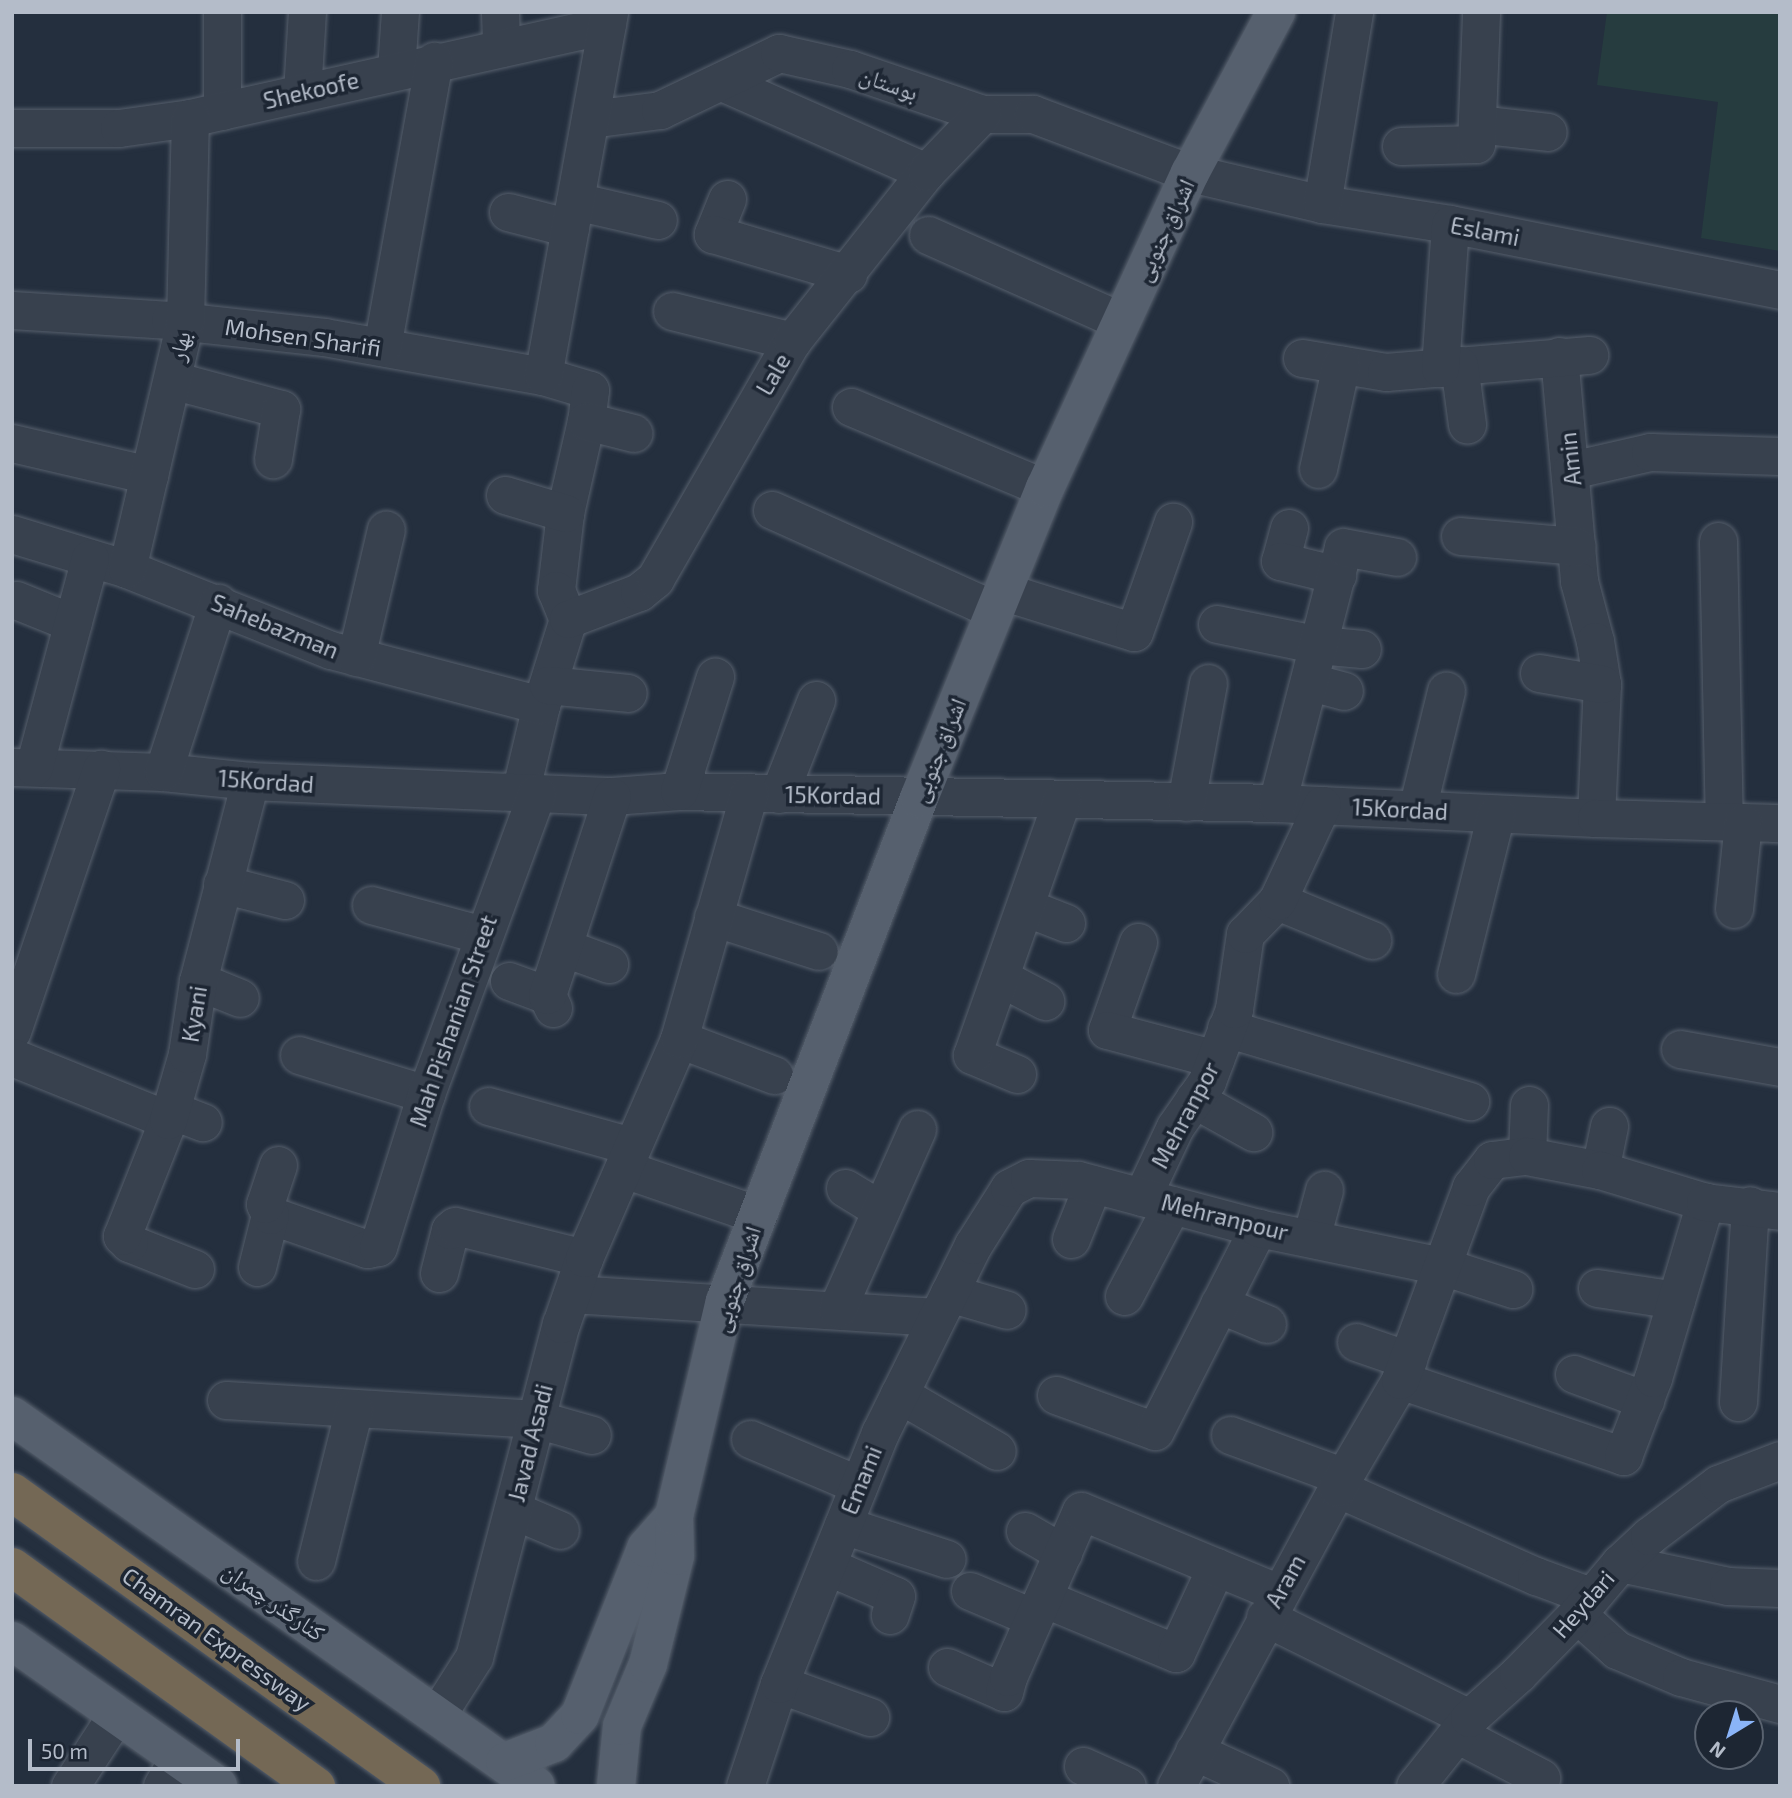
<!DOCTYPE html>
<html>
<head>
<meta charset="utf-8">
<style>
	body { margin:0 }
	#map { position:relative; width:1792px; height:1798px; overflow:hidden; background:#242f3e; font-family:"Exo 2","Noto Naskh Arabic",sans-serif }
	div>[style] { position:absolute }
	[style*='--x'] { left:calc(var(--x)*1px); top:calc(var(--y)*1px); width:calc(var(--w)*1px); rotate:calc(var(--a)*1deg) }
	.green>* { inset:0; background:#263c3f }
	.roads { filter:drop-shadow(0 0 2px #565f6c) drop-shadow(0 0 2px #565f6c) }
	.minor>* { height:37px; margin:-18.5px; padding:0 18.5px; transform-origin:18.5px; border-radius:18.5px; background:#38414e }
	.major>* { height:38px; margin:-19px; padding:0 19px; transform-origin:19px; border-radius:19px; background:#56606e }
	.highway>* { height:38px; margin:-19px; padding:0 19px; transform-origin:19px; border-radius:19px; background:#746855 }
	span { translate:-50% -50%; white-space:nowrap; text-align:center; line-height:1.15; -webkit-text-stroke:7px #1d2633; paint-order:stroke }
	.street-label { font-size:23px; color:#b4bcc9 }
	.frame { position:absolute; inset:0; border:14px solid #b4bcc9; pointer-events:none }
	.north { position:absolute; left:1694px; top:1700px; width:70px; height:70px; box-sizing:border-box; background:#1d2633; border:2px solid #59626f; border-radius:50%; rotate:218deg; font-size:19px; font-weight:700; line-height:28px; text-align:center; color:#b4bcc9 }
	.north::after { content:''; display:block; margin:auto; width:24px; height:32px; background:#8ab4f8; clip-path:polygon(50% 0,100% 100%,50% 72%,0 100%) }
	.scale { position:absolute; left:28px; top:1739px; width:212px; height:32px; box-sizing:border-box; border:4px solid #b4bcc9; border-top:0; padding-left:9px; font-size:21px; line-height:24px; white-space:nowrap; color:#b4bcc9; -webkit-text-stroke:5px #1d2633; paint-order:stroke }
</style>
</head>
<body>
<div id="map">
	<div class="green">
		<i style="clip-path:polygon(1607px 12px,1780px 12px,1780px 251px,1701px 238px,1718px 102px,1597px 85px)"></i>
	</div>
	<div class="roads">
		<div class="minor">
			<i style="--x:222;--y:12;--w:99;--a:90"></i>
			<i style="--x:500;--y:12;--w:36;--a:88"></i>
			<i style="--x:396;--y:70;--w:58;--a:-86.1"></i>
			<i style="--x:722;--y:82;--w:223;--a:23.8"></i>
			<i style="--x:302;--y:93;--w:81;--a:-86.5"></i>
			<i style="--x:590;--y:119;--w:71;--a:-7.3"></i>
			<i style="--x:660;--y:110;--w:132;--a:-25.6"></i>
			<i style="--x:779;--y:53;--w:73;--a:12.7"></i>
			<i style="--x:850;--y:69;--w:139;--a:18.8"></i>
			<i style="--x:982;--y:114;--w:51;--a:0"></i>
			<i style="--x:1033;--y:114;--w:168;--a:20.6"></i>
			<i style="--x:1190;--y:173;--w:136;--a:13.2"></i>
			<i style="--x:1322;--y:204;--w:130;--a:8.9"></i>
			<i style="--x:1450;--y:224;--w:337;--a:11.3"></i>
			<i style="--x:1477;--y:124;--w:71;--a:6.4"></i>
			<i style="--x:12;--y:128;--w:107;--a:0"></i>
			<i style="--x:119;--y:128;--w:72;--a:-8"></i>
			<i style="--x:190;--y:118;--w:427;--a:-12.6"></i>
			<i style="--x:1401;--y:146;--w:75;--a:-1.5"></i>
			<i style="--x:1476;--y:144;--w:132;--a:-87.8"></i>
			<i style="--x:727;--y:199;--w:38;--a:112"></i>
			<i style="--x:713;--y:234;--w:141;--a:16.5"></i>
			<i style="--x:575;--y:201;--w:85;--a:12.9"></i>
			<i style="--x:1322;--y:204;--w:195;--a:-80.5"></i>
			<i style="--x:508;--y:212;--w:64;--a:14.5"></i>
			<i style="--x:928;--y:235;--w:211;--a:24"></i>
			<i style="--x:12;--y:310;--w:158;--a:3.6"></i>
			<i style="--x:170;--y:320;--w:155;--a:6.3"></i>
			<i style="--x:324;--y:337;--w:222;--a:10.1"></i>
			<i style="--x:543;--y:376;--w:49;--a:16.6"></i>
			<i style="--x:590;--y:390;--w:31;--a:97"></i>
			<i style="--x:586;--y:421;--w:94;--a:102.9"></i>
			<i style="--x:565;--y:513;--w:78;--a:96.7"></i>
			<i style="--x:556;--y:590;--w:31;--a:68"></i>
			<i style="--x:568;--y:619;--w:90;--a:107.4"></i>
			<i style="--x:541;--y:705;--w:90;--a:103.4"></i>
			<i style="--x:672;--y:311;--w:124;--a:14"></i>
			<i style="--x:382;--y:347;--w:291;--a:-79.7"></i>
			<i style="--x:1559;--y:356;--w:226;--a:84.9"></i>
			<i style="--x:1579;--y:581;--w:62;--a:75.1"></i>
			<i style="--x:1595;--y:641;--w:44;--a:80.8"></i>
			<i style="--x:1602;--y:684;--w:134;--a:92.6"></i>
			<i style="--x:1302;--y:358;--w:85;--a:9.5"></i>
			<i style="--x:1386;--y:372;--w:204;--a:-4.8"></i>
			<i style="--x:1459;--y:365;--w:60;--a:82.3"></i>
			<i style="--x:1440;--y:368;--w:144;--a:-86"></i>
			<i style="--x:543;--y:376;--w:370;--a:-79.7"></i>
			<i style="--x:172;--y:380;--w:113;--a:14.9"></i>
			<i style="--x:281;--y:409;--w:51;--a:99.1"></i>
			<i style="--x:851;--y:407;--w:210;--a:22.7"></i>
			<i style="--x:586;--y:421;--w:49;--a:14.3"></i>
			<i style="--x:12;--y:443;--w:141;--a:13.1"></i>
			<i style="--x:1318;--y:469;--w:107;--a:-77.6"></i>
			<i style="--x:1571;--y:470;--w:81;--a:-12.8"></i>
			<i style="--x:1650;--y:452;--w:130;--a:1.8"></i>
			<i style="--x:505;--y:495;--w:63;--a:16.7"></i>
			<i style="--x:772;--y:510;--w:243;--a:24.2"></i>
			<i style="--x:1289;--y:528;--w:34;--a:105"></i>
			<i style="--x:1280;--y:561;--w:59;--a:13.8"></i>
			<i style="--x:12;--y:534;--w:120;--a:16.9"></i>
			<i style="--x:127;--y:569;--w:219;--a:21.7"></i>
			<i style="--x:331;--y:650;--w:217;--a:14.7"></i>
			<i style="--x:1460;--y:536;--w:117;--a:4.9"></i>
			<i style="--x:1718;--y:541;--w:280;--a:88.8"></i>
			<i style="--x:127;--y:569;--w:254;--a:-76.8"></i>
			<i style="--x:185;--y:322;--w:204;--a:-88.6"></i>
			<i style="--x:1002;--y:591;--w:138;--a:17.3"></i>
			<i style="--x:1134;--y:632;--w:117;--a:-70.5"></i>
			<i style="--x:16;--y:600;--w:61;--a:22"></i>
			<i style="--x:568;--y:619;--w:76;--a:-20.8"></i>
			<i style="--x:639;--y:592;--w:21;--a:-39"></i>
			<i style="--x:655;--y:579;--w:275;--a:-60.1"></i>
			<i style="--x:792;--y:341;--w:216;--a:-51.6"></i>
			<i style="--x:926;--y:172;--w:81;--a:-46"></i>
			<i style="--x:1217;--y:624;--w:104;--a:11.6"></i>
			<i style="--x:1319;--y:645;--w:43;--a:5.3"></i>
			<i style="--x:356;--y:657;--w:131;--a:-76.8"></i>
			<i style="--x:1539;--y:673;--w:64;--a:9.9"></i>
			<i style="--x:1311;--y:682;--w:34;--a:15"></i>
			<i style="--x:548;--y:685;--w:80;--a:5.7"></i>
			<i style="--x:12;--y:767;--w:151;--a:1.9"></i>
			<i style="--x:163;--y:772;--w:87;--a:5.9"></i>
			<i style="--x:250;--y:781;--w:362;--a:2.4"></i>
			<i style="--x:612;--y:796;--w:67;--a:-4.3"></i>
			<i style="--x:679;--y:791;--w:598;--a:1.15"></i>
			<i style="--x:1277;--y:803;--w:319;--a:2.7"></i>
			<i style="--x:1596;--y:818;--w:184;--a:1.6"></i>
			<i style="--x:34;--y:767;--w:216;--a:-75"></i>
			<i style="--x:163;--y:772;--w:178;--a:-72"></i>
			<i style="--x:679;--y:791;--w:120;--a:-72.5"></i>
			<i style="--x:779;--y:794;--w:101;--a:-68.5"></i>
			<i style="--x:1186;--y:802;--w:121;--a:-79.5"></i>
			<i style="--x:1277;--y:803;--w:264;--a:-75.5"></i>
			<i style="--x:1343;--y:547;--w:55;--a:10.5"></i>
			<i style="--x:1417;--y:809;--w:122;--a:-76.2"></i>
			<i style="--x:222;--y:884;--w:65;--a:14.3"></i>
			<i style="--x:1277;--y:901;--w:103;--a:22.3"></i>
			<i style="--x:371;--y:905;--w:116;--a:15"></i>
			<i style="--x:1025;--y:907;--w:44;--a:21.3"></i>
			<i style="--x:1734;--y:909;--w:87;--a:-84.1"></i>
			<i style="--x:713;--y:917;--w:111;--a:17.8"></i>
			<i style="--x:1138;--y:942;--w:93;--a:109.4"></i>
			<i style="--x:1107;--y:1030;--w:112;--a:15"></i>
			<i style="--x:565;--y:948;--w:47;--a:20"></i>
			<i style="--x:1456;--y:974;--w:165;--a:-76"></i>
			<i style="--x:1001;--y:978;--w:50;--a:27.6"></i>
			<i style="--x:198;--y:981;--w:45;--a:22"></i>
			<i style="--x:509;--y:981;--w:40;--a:20.2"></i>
			<i style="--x:553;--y:1008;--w:14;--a:-115"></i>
			<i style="--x:547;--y:995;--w:209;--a:-71.9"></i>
			<i style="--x:1226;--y:1028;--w:255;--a:16.7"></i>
			<i style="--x:12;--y:1031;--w:277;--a:-71.2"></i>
			<i style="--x:679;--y:1039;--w:102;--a:20.8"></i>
			<i style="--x:1680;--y:1049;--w:102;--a:10.2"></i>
			<i style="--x:299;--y:1055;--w:133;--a:17.1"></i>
			<i style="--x:12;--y:1057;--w:168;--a:22"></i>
			<i style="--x:1017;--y:1074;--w:49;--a:-157.1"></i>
			<i style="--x:972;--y:1055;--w:270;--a:-70.6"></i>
			<i style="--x:1194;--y:1099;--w:68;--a:29.2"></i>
			<i style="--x:488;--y:1106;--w:148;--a:15.6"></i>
			<i style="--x:171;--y:1110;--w:34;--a:21"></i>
			<i style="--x:1527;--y:1156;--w:51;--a:-87.8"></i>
			<i style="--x:624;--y:1169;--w:142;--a:18.9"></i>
			<i style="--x:1600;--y:1170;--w:45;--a:-78.4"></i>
			<i style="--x:845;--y:1188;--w:42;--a:31.4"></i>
			<i style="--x:1142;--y:1197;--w:77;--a:-64.8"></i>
			<i style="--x:1175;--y:1127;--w:56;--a:-55.2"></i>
			<i style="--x:1207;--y:1081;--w:77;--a:-69.4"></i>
			<i style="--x:1234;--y:1009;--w:76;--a:-81.7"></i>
			<i style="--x:1245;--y:934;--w:46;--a:-45.9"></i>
			<i style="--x:1277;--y:901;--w:106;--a:-64.9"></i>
			<i style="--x:270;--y:1215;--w:103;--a:19.3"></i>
			<i style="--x:367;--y:1249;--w:11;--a:-10"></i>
			<i style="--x:378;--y:1247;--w:160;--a:-72.6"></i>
			<i style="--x:426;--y:1094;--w:321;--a:-69.8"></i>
			<i style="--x:1311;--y:1238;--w:50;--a:-74.8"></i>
			<i style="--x:1071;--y:1239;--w:59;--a:-68.2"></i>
			<i style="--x:257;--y:1267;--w:54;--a:-76"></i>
			<i style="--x:270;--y:1215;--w:12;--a:-114"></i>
			<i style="--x:265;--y:1204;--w:41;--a:-71.6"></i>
			<i style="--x:195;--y:1269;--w:71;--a:-158.5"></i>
			<i style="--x:129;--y:1243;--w:10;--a:-135"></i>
			<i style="--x:122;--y:1236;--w:125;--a:-68.4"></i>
			<i style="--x:168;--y:1120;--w:69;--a:-73.9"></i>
			<i style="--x:187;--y:1054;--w:74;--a:-81.4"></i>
			<i style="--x:198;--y:981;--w:207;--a:-75.4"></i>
			<i style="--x:439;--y:1273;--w:44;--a:-75.7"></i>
			<i style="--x:450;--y:1230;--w:6;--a:-39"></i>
			<i style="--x:455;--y:1226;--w:133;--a:13.9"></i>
			<i style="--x:1597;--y:1288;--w:80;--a:8.6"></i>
			<i style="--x:949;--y:1293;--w:60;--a:16.3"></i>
			<i style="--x:572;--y:1294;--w:365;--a:3.6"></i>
			<i style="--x:1124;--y:1296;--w:103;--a:-62.2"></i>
			<i style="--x:1219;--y:1304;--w:52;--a:22.6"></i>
			<i style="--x:837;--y:1309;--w:197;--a:-66"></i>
			<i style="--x:1356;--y:1342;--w:55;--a:19.1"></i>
			<i style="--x:1574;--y:1374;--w:76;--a:20.1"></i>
			<i style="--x:1400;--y:1380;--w:236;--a:18.8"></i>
			<i style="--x:1623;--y:1456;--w:84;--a:-69"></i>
			<i style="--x:1653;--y:1378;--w:184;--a:-73.5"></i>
			<i style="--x:899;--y:1394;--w:113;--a:30.2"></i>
			<i style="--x:1056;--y:1395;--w:105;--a:20"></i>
			<i style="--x:1155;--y:1431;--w:228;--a:-63.1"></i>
			<i style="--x:226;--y:1400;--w:311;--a:3.5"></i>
			<i style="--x:536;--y:1419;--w:58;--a:15.9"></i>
			<i style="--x:1738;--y:1402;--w:197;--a:-86.5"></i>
			<i style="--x:1230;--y:1435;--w:121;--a:20.2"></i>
			<i style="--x:750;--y:1439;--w:118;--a:22.9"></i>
			<i style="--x:1337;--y:1488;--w:218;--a:23.9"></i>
			<i style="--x:1536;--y:1576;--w:58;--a:20.3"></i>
			<i style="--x:513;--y:1510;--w:51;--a:23.1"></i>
			<i style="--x:843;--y:1525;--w:109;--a:18.1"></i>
			<i style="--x:1025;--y:1531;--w:44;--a:30.1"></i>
			<i style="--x:316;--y:1561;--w:157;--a:-76"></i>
			<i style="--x:1620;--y:1563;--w:110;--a:12"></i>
			<i style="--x:1728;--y:1586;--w:52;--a:2.2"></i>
			<i style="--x:827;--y:1566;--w:75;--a:23.5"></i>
			<i style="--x:896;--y:1596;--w:20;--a:108"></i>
			<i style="--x:970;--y:1591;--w:69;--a:22.9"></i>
			<i style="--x:1043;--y:1598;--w:144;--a:22.5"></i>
			<i style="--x:1176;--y:1653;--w:95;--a:-65.1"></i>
			<i style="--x:1577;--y:1614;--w:54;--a:42"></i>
			<i style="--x:1617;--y:1650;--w:69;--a:22.9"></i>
			<i style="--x:1681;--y:1677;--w:103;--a:15.3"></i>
			<i style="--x:1265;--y:1617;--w:228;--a:26.3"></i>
			<i style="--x:947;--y:1667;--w:62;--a:23.7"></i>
			<i style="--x:1004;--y:1692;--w:16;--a:-75"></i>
			<i style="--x:1008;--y:1677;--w:181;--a:-66.3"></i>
			<i style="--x:1081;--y:1511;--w:214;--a:22.5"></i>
			<i style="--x:779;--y:1684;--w:97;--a:19.9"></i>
			<i style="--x:437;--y:1715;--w:69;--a:-57.5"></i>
			<i style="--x:474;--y:1657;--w:344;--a:-75.4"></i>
			<i style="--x:561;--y:1324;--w:70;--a:-70.8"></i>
			<i style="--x:584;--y:1258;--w:239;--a:-66.5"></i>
			<i style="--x:679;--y:1039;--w:256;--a:-74.1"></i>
			<i style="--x:1457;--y:1734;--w:95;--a:27.6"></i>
			<i style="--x:1194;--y:1751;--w:84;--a:24.7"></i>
			<i style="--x:1083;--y:1766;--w:48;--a:24.4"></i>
			<i style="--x:70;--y:1786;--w:86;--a:-56.9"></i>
			<i style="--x:162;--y:1786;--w:32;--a:-60"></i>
			<i style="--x:745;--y:1786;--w:108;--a:-71.6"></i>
			<i style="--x:779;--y:1684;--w:271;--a:-68.1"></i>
			<i style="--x:880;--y:1433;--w:210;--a:-63.7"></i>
			<i style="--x:973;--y:1245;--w:67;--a:-57.7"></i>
			<i style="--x:1009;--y:1188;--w:22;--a:-27"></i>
			<i style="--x:1029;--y:1178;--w:49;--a:2.3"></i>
			<i style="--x:1078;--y:1180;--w:186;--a:14.9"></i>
			<i style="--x:1258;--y:1228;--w:188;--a:11.7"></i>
			<i style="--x:1442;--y:1266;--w:75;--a:17.9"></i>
			<i style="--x:1176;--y:1786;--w:339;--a:-61.6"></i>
			<i style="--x:1337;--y:1488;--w:125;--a:-59.7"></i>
			<i style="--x:1400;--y:1380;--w:206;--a:-69.8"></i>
			<i style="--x:1471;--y:1187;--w:34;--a:-52"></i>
			<i style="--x:1492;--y:1160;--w:35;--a:-7"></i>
			<i style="--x:1527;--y:1156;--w:74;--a:10.9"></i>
			<i style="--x:1600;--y:1170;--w:110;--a:16.9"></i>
			<i style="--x:1705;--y:1202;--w:76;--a:6.8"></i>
			<i style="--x:1415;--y:1786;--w:87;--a:-51.5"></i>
			<i style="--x:1469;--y:1718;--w:66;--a:-41.9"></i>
			<i style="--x:1518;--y:1674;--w:84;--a:-45.5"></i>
			<i style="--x:1577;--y:1614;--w:67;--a:-49.9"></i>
			<i style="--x:1620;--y:1563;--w:40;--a:-43"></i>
			<i style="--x:1649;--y:1536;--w:86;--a:-37"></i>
			<i style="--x:1718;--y:1484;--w:66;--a:-21.2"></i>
		</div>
		<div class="major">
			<i style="--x:12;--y:1416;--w:641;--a:35.23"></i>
			<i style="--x:12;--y:1641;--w:252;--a:35.1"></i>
			<i style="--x:505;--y:1762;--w:53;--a:-21.2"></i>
			<i style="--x:554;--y:1743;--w:38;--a:-47"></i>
			<i style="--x:580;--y:1715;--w:180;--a:-68.4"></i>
			<i style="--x:646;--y:1548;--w:43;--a:-48.8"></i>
			<i style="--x:616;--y:1786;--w:60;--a:-84.3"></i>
			<i style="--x:622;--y:1726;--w:67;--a:-67.2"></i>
			<i style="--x:648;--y:1664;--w:111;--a:-76"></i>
			<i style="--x:675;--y:1556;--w:40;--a:-91.4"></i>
			<i style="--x:674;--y:1516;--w:221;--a:-76.7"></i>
			<i style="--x:725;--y:1301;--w:539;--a:-68.91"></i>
			<i style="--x:919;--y:798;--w:335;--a:-67.9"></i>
			<i style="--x:1045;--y:488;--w:347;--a:-65.3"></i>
			<i style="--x:1190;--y:173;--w:183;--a:-61.9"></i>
		</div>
		<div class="highway">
			<i style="--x:12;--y:1492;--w:504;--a:35.71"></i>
			<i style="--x:12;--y:1567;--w:375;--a:35.8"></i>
		</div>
	</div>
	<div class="street-label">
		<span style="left:889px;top:83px;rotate:19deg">بوستان</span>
		<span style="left:311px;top:90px;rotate:-13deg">Shekoofe</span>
		<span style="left:1164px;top:230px;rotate:-65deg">اشراق جنوبی</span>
		<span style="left:1485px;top:231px;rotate:11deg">Eslami</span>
		<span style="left:303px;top:337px;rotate:8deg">Mohsen Sharifi</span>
		<span style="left:179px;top:346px;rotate:-77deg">بهار</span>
		<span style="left:773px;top:374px;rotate:-60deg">Lale</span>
		<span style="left:1570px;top:459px;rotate:-96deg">Amin</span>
		<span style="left:275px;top:626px;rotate:22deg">Sahebazman</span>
		<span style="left:938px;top:750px;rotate:-68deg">اشراق جنوبی</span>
		<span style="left:266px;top:781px;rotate:4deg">15Kordad</span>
		<span style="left:833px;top:795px;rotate:1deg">15Kordad</span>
		<span style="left:1400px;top:809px;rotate:3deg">15Kordad</span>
		<span style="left:194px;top:1014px;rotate:-81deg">Kyani</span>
		<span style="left:453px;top:1021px;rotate:-71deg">Mah Pishanian Street</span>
		<span style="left:1185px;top:1115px;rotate:-62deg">Mehranpor</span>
		<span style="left:1225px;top:1217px;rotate:14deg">Mehranpour</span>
		<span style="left:736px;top:1279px;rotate:-72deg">اشراق جنوبی</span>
		<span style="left:530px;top:1443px;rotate:-76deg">Javad Asadi</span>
		<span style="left:861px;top:1480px;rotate:-68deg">Emami</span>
		<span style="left:1285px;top:1581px;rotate:-61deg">Aram</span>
		<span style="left:274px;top:1601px;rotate:35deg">کنارگذر چمران</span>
		<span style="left:1583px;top:1604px;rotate:-49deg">Heydari</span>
		<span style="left:217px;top:1639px;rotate:36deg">Chamran Expressway</span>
	</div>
	<div class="frame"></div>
	<div class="north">N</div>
	<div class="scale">50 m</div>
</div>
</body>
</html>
